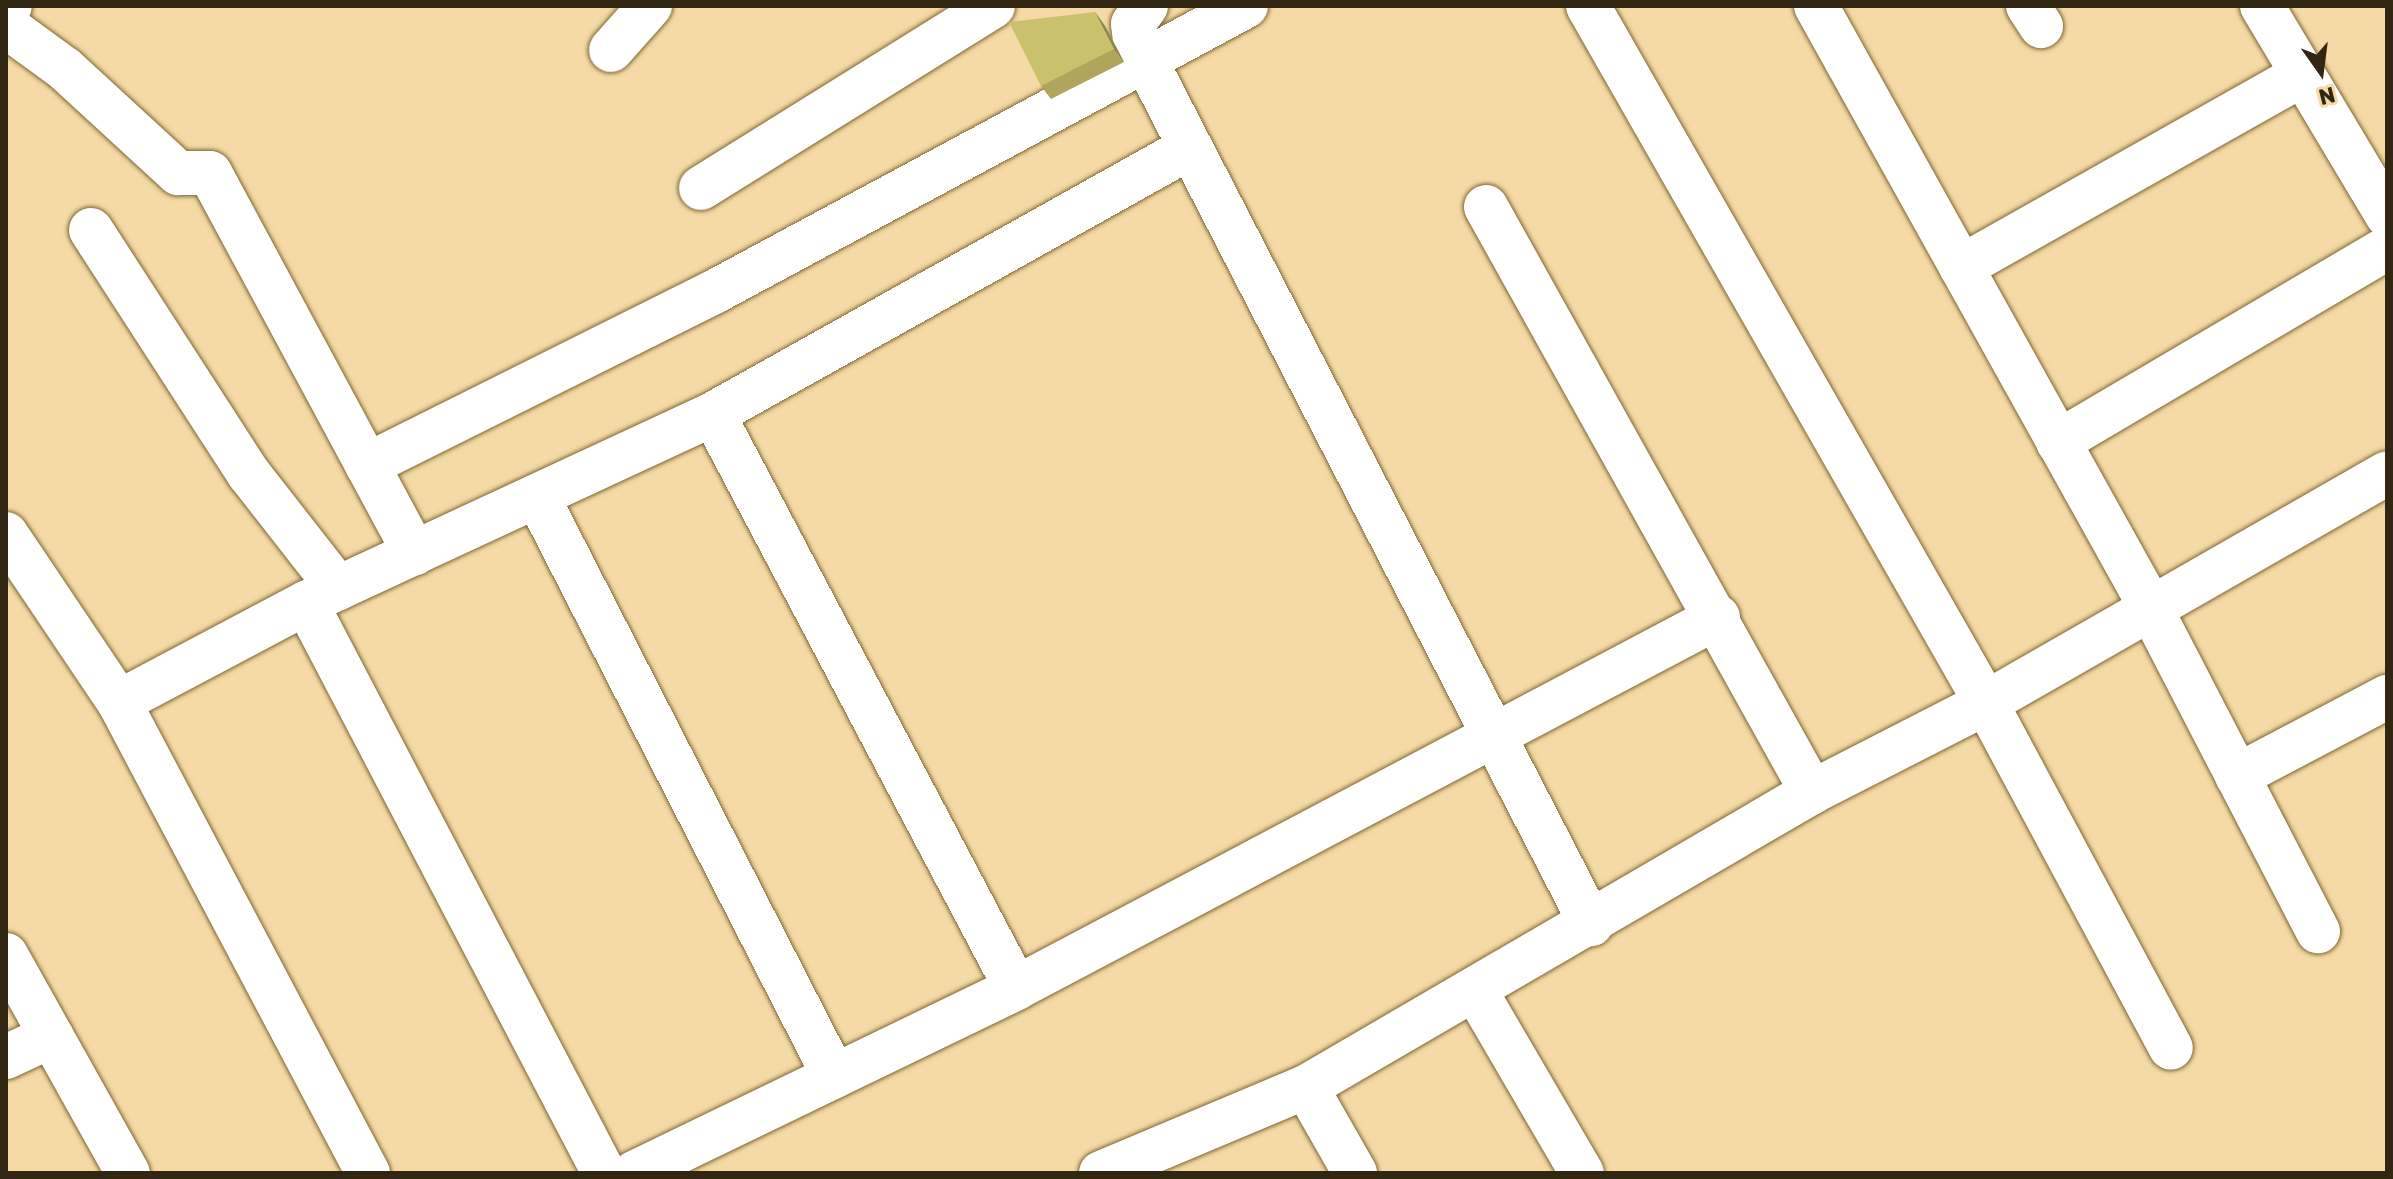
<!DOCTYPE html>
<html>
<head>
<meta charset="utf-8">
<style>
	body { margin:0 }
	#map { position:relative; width:2393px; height:1179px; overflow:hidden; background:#f5daa5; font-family:Rubik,sans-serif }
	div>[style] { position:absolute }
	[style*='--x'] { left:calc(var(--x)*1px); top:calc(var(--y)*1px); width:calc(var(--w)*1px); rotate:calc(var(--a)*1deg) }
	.roads { filter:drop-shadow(0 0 2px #7e6634) drop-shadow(0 0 2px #7e6634) }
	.minor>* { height:44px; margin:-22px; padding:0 22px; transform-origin:22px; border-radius:22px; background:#fff }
	.major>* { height:44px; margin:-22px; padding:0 22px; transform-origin:22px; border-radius:22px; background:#fff }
	.wall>* { inset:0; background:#ada65c }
	.shaded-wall>* { inset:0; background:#8d874b }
	.building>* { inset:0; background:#c9c16b }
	span { translate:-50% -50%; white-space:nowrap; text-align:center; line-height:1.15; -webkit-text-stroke:8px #f5daa5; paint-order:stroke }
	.frame { position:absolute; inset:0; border:8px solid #302611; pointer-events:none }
	.north { position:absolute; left:2281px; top:32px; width:80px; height:80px; -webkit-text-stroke:6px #f5daa5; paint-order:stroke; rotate:166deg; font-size:22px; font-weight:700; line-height:32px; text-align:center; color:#302611 }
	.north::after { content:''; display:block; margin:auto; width:28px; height:36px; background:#302611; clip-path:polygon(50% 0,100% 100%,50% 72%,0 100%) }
</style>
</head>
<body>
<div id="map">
	<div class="roads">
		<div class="minor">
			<i style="--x:1146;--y:6;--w:22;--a:126"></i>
			<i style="--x:1133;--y:24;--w:16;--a:83"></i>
			<i style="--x:1135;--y:40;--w:995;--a:62.71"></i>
			<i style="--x:1588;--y:6;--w:803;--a:60.27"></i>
			<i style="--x:1986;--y:703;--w:391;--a:61.8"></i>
			<i style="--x:1816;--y:6;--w:664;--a:60.89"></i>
			<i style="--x:2139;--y:586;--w:389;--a:62.6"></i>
			<i style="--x:2028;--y:6;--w:24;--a:57"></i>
			<i style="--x:2262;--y:6;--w:244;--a:59.1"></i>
			<i style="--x:6;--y:26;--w:73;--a:36.1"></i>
			<i style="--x:65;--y:69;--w:154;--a:42.6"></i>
			<i style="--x:178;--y:173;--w:32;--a:0"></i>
			<i style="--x:210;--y:173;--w:432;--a:61.7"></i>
			<i style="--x:611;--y:50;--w:59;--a:-48.4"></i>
			<i style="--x:701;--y:188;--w:344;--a:-31.9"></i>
			<i style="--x:1486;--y:207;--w:670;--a:60.87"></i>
			<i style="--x:91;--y:230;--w:291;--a:57.1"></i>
			<i style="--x:249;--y:474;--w:145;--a:52"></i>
			<i style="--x:1961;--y:267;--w:393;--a:-29.4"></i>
			<i style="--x:713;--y:414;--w:649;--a:62.17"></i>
			<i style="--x:2058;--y:442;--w:382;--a:-30.5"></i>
			<i style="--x:367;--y:465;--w:388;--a:-26.5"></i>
			<i style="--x:714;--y:292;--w:604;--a:-28.26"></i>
			<i style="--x:537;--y:496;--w:652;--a:62.88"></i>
			<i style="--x:6;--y:534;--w:202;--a:56.1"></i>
			<i style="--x:119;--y:702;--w:533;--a:62.14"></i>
			<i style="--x:306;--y:603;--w:643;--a:62.4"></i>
			<i style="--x:119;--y:702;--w:212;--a:-27.9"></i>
			<i style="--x:306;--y:603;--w:449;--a:-24.9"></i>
			<i style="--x:713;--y:414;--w:545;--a:-29.2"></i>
			<i style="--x:2237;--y:776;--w:170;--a:-27.8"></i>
			<i style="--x:6;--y:955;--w:250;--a:60.8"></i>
			<i style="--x:1475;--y:990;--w:212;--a:59.7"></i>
			<i style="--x:6;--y:1057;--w:50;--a:-25"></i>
			<i style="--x:1306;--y:1087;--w:99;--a:60.3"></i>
			<i style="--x:634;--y:1173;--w:424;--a:-25.8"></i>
			<i style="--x:1016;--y:988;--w:794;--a:-27.86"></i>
			<i style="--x:1101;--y:1173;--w:222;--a:-22.8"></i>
			<i style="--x:1306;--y:1087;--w:586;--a:-30.24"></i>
			<i style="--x:1812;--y:792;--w:195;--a:-27.1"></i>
			<i style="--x:1986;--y:703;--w:462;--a:-29.8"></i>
		</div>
		<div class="major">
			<i style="--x:6;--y:11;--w:6;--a:-51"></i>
		</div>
	</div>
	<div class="wall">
		<i style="clip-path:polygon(1095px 12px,1105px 26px,1124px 62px,1051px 99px,1041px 86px)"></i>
	</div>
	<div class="shaded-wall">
		<i style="clip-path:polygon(1095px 12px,1105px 26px,1124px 62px,1114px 49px)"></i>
	</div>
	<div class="building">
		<i style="clip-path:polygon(1095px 12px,1114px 49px,1041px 86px,1009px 22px)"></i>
	</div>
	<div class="frame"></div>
	<div class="north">N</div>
</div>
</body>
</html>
